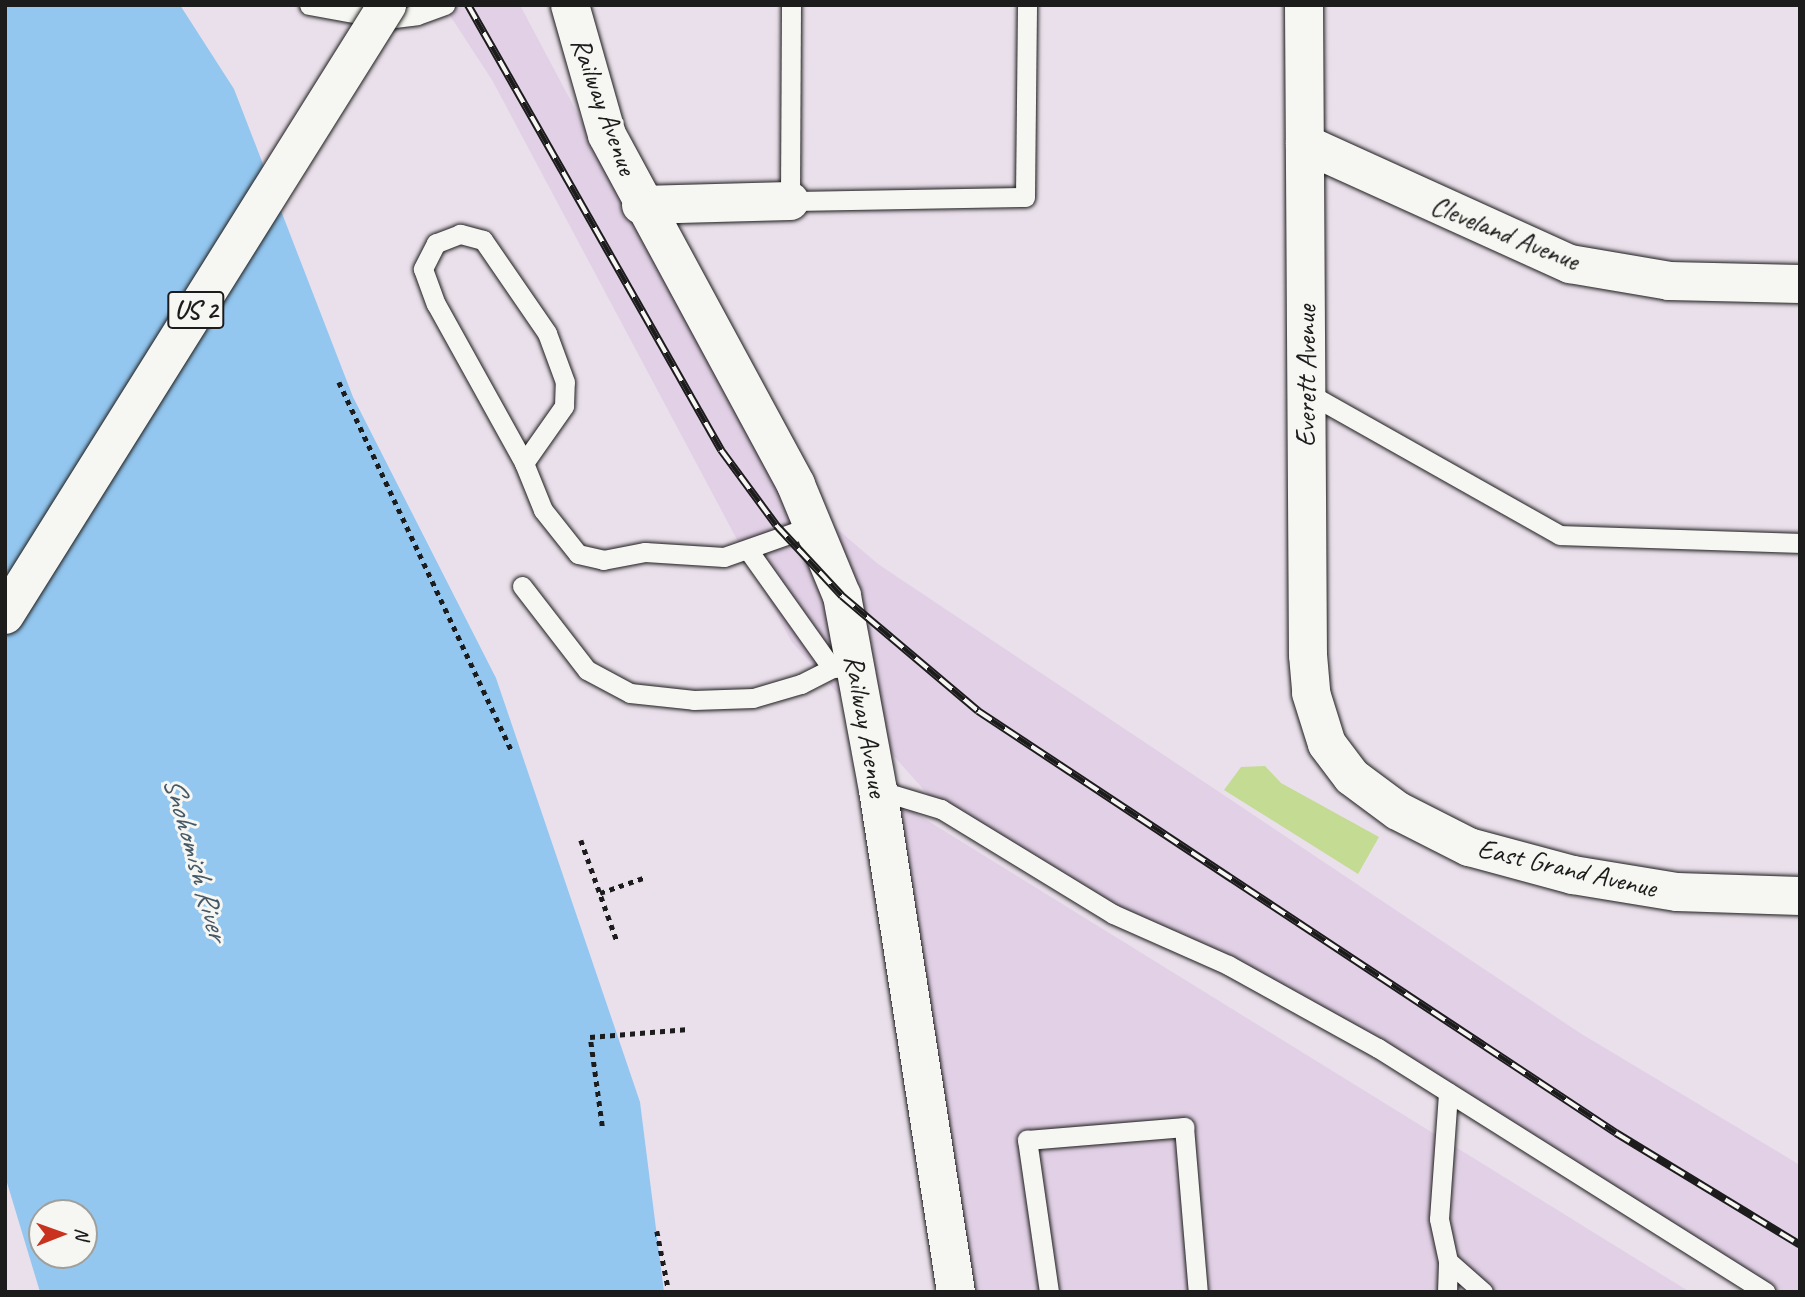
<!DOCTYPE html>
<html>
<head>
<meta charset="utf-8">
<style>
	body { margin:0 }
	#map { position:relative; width:1805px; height:1297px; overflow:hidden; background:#eae0eb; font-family:Caveat,sans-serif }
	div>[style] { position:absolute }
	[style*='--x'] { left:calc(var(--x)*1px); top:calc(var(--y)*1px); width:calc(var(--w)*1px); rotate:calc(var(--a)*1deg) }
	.built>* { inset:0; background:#e2d1e6 }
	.green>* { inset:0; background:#c3db92 }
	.water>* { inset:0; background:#93c7f0 }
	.path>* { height:4.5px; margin-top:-2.25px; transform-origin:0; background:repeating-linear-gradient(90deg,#1c1c1c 0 5px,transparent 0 10px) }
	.roads { filter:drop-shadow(0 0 2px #1c1c1c) drop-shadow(0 0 2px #1c1c1c) }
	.lane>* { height:19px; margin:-9.5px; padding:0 9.5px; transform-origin:9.5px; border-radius:9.5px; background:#f6f6f2 }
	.street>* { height:38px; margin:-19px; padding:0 19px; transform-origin:19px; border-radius:19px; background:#f6f6f2 }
	.secondary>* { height:38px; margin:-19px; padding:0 19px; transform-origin:19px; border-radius:19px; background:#f6f6f2 }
	.rail>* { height:8px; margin-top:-4px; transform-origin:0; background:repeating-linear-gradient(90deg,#f6f6f2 0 16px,#1c1c1c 0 32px); box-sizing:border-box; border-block:2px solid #1c1c1c }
	.bridges { filter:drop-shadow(0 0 2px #1c1c1c) drop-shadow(0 0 2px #1c1c1c) }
	.highway-bridge>* { height:38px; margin:-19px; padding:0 19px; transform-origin:19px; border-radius:19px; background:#f6f6f2 }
	span { translate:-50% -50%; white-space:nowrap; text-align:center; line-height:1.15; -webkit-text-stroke:6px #f6f6f2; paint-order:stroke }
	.shield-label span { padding:2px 5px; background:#f6f6f2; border:2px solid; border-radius:5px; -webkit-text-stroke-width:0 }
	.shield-label { font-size:26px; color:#1c1c1c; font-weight:700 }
	.street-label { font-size:28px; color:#1c1c1c }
	.water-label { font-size:30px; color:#465866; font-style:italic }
	.frame { position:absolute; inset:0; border:7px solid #1c1c1c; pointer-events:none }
	.north { position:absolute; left:28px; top:1199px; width:70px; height:70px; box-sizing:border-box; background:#f6f6f2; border:2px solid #9f9f9c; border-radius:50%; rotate:89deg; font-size:19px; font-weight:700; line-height:28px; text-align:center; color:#1c1c1c }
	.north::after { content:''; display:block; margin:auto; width:24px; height:32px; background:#c8321e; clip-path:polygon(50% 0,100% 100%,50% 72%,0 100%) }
</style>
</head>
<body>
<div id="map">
	<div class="built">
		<i style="clip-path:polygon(443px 5px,520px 5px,735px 410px,792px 490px,878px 564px,1580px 1033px,1800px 1165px,1800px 1292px,1766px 1292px,1378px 1048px,1113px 914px,941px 809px,791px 641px,492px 80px)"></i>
		<i style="clip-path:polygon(878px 790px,1690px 1292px,956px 1292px)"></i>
	</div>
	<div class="green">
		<i style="clip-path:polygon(1265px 766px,1281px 783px,1379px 837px,1358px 874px,1224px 790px,1241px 767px)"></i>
	</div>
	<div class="water">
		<i style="clip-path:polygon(evenodd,5px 5px,180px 5px,234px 89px,353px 397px,496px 678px,640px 1102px,664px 1292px,40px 1292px,5px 1176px,5px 5px,42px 1213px,84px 1213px,84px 1255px,42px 1255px,42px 1213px)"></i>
	</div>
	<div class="path">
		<i style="--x:339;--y:382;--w:408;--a:64.9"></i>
		<i style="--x:581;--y:840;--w:107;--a:70.4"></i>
		<i style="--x:600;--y:893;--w:46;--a:-19.2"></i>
		<i style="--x:602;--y:1126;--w:90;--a:-97.7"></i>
		<i style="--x:590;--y:1037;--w:99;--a:-4.6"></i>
		<i style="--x:657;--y:1231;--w:62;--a:78.9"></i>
	</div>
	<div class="roads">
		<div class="lane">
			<i style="--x:309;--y:5;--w:78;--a:10.3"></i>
			<i style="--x:386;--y:19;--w:31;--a:-7"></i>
			<i style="--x:417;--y:15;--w:30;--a:-20"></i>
			<i style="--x:791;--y:5;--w:196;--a:90.3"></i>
			<i style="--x:790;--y:201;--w:235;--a:-1"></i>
			<i style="--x:1025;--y:197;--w:192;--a:-89.4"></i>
			<i style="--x:1306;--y:392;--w:291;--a:29.4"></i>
			<i style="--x:1560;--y:535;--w:240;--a:1.9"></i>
			<i style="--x:524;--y:463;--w:70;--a:-54.9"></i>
			<i style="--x:564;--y:406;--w:24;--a:-88"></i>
			<i style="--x:565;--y:382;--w:52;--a:-110.2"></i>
			<i style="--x:547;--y:333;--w:113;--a:-124.5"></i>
			<i style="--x:483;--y:240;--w:24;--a:-165"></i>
			<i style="--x:460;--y:234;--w:26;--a:159"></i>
			<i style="--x:436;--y:243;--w:29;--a:117"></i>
			<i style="--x:423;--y:269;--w:37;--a:70"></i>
			<i style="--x:436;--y:304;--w:182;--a:61"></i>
			<i style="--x:524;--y:463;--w:51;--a:68"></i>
			<i style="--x:543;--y:510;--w:56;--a:51.5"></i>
			<i style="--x:578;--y:554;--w:26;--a:13"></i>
			<i style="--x:603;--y:560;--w:43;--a:-10.8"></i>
			<i style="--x:645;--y:552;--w:79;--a:3.6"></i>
			<i style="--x:724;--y:557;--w:93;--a:-19.4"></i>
			<i style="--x:748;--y:550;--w:145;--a:54.6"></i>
			<i style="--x:522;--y:586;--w:106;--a:52.3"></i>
			<i style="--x:587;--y:670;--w:49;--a:28.1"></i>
			<i style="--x:630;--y:693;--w:64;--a:6.2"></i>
			<i style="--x:694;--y:700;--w:59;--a:-1.9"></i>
			<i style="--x:753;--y:698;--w:50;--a:-16.3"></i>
			<i style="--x:801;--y:684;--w:35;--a:-27"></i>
			<i style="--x:832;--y:668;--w:23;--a:-2"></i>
			<i style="--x:878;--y:790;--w:66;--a:16.8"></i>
			<i style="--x:941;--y:809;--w:202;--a:31.4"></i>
			<i style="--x:1113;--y:914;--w:126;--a:23.9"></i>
			<i style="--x:1228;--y:965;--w:171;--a:29"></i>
			<i style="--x:1378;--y:1048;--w:458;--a:32.2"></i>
			<i style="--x:1448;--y:1261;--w:47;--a:41.5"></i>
			<i style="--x:1049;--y:1292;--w:154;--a:-98.2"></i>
			<i style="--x:1027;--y:1140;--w:158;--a:-4.7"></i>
			<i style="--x:1184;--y:1127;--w:166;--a:85.2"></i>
			<i style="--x:1447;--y:1292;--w:31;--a:-88"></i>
			<i style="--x:1448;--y:1261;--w:43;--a:-102.1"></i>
			<i style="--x:1439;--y:1219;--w:127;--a:-85.9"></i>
		</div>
		<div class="street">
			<i style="--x:570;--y:5;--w:135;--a:74.1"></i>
			<i style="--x:607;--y:135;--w:398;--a:61.6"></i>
			<i style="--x:796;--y:485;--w:120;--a:67.5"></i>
			<i style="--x:842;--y:596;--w:197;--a:79.5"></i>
			<i style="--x:878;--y:790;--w:508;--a:81.17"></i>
			<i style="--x:1305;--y:144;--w:291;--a:24.4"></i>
			<i style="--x:1570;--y:264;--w:100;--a:9.7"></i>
			<i style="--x:1669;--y:281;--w:131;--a:1.3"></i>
			<i style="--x:641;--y:205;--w:149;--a:-1.5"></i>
		</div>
		<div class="secondary">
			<i style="--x:1304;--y:5;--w:650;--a:89.65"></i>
			<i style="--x:1308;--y:655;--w:38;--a:85"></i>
			<i style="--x:1311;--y:693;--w:53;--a:72.6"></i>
			<i style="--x:1327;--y:744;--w:41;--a:52.9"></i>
			<i style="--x:1352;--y:777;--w:57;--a:36.5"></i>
			<i style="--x:1398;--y:811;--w:80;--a:26.9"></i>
			<i style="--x:1469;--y:847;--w:108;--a:15.1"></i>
			<i style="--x:1573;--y:875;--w:105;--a:9.3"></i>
			<i style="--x:1677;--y:892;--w:123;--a:1.9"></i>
		</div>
	</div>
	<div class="rail">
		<i style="--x:468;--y:5;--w:512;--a:60.38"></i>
		<i style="--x:721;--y:450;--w:93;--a:53.7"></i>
		<i style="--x:776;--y:525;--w:97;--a:47.1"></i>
		<i style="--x:842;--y:596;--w:178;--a:40.2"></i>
		<i style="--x:978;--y:711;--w:765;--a:33.48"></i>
		<i style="--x:1616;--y:1133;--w:215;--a:31.3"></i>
	</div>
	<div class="bridges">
		<div class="highway-bridge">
			<i style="--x:5;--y:615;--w:720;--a:-57.94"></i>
		</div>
	</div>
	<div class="shield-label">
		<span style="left:196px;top:310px">US 2</span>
	</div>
	<div class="street-label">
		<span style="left:604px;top:106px;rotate:70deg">Railway Avenue</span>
		<span style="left:1505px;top:233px;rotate:22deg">Cleveland Avenue</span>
		<span style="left:1306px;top:376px;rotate:-90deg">Everett Avenue</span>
		<span style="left:866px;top:726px;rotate:80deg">Railway Avenue</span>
		<span style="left:1567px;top:868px;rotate:13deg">East Grand Avenue</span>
	</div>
	<div class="water-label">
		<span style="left:196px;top:858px;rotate:74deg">Snohomish River</span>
	</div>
	<div class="frame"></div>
	<div class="north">N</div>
</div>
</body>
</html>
